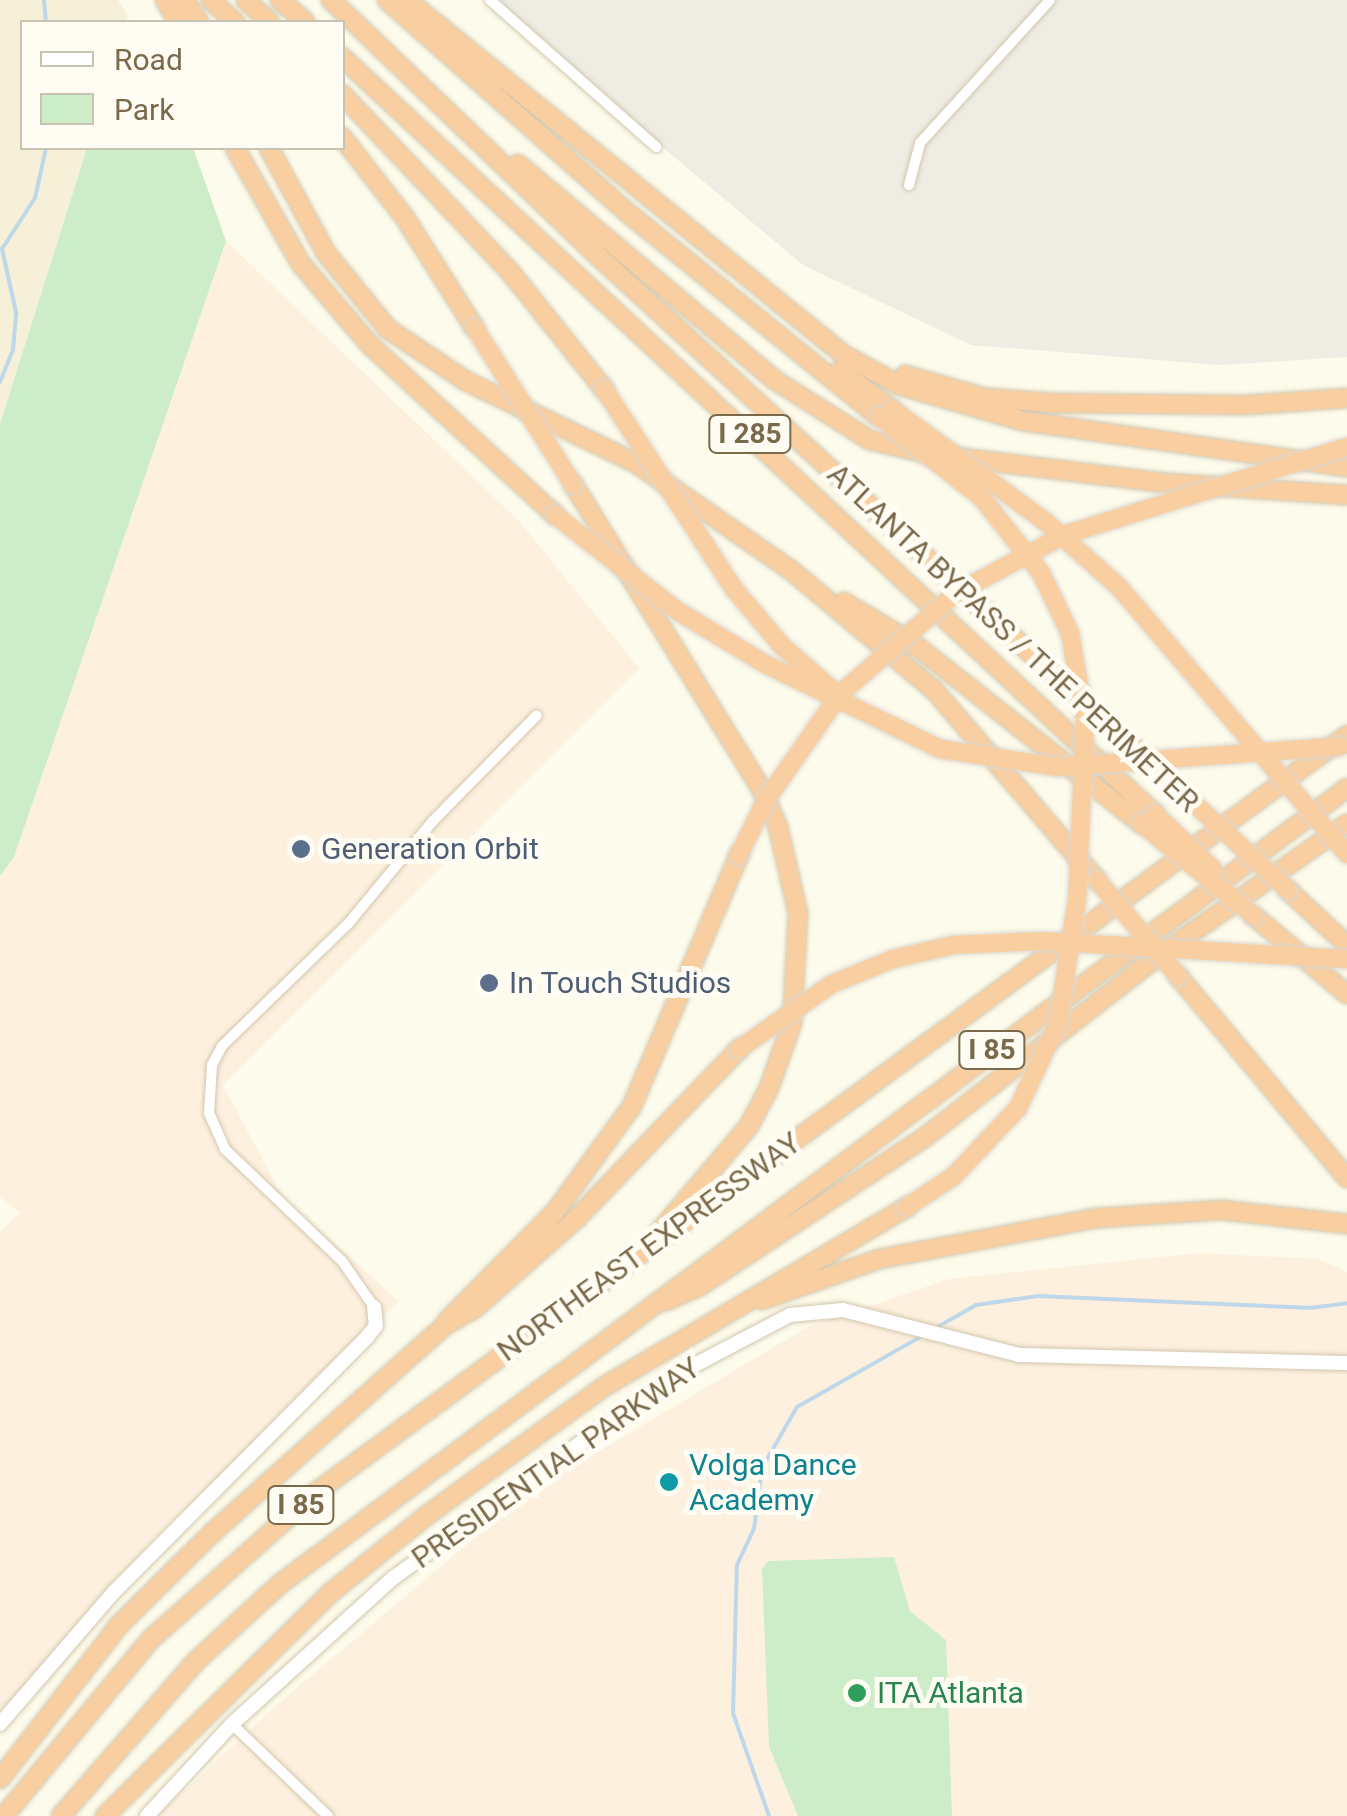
<!DOCTYPE html>
<html>
<head>
<meta charset="utf-8">
<style>
	body { margin:0 }
	#map { position:relative; width:1347px; height:1816px; overflow:hidden; background:#fdfbeb; font-family:Roboto,sans-serif }
	div>[style] { position:absolute }
	[style*='--x'] { left:calc(var(--x)*1px); top:calc(var(--y)*1px); width:calc(var(--w)*1px); rotate:calc(var(--a)*1deg) }
	.residential>* { inset:0; background:#f6f0d9 }
	.commercial>* { inset:0; background:#fef0df }
	.industrial>* { inset:0; background:#efece3 }
	.green>* { inset:0; background:#cdedc8 }
	.stream>* { height:4px; margin:-2px; padding:0 2px; transform-origin:2px; border-radius:2px; background:#bed7e9 }
	.roads { filter:drop-shadow(0 0 2px #d2c7af) drop-shadow(0 0 2px #d2c7af) }
	.street>* { height:10px; margin:-5px; padding:0 5px; transform-origin:5px; border-radius:5px; background:#fff }
	.secondary>* { height:14px; margin:-7px; padding:0 7px; transform-origin:7px; border-radius:7px; background:#fff }
	.highway>* { height:18px; margin:-9px; padding:0 9px; transform-origin:9px; border-radius:9px; background:#f9cfa1 }
	.bridges { filter:drop-shadow(0 0 2px #ddd8d0) drop-shadow(0 0 2px #ddd8d0) }
	.highway-bridge>* { height:18px; margin:-9px; padding:0 9px; transform-origin:9px; border-radius:9px; background:#f9cfa1 }
	.dots>* { width:28px; height:28px; translate:-50% -50%; box-sizing:border-box; border:5px solid #fffdf3; border-radius:50% }
	span { translate:-50% -50%; white-space:nowrap; text-align:center; line-height:1.15; -webkit-text-stroke:10px #fffdf3; paint-order:stroke }
	.shield-label span { padding:2px 8px; background:#fffdf3; border:2px solid; border-radius:8px; -webkit-text-stroke-width:0 }
	.shield-label { font-size:28px; color:#7b694c; font-weight:700 }
	.street-label { font-size:30px; color:#7b694c }
	.service-label { font-size:30px; color:#4e5e75 }
	.left { translate:0 -50%; text-align:left }
	.culture-label { font-size:30px; color:#0d838f }
	.leisure-label { font-size:30px; color:#27864d }
	.legend { position:absolute; left:20px; top:20px; width:325px; height:130px; box-sizing:border-box; background:#fffdf3; border:2px solid #cac2b0; margin:0; padding:12px 18px; list-style:none; font-size:30px; color:#7b694c }
	.legend li { display:flex; align-items:center; gap:20px; height:50px }
	.legend b { width:50px; border:2px solid #cac2b0 }
</style>
</head>
<body>
<div id="map">
	<div class="residential">
		<i style="clip-path:polygon(0 0,118px 0,128px 16px,126px 22px,22px 22px,22px 148px,87px 148px,0 424px)"></i>
	</div>
	<div class="commercial">
		<i style="clip-path:polygon(226px 241px,518px 520px,639px 668px,223px 1085px,284px 1199px,399px 1301px,150px 1542px,0 1726px,0 1231px,20px 1213px,0 1196px,0 876px,14px 857px)"></i>
		<i style="clip-path:polygon(1199px 1253px,1319px 1259px,1347px 1272px,1347px 1816px,157px 1816px,270px 1711px,525px 1495px,808px 1327px,949px 1279px)"></i>
	</div>
	<div class="industrial">
		<i style="clip-path:polygon(487px 0,1347px 0,1347px 357px,1220px 365px,971px 345px,803px 265px)"></i>
	</div>
	<div class="green">
		<i style="clip-path:polygon(87px 148px,193px 148px,226px 241px,14px 857px,0 876px,0 424px)"></i>
		<i style="clip-path:polygon(894px 1557px,910px 1611px,946px 1640px,952px 1816px,798px 1816px,769px 1747px,762px 1568px,769px 1561px)"></i>
	</div>
	<div class="stream">
		<i style="--x:44;--y:0;--w:22;--a:85"></i>
		<i style="--x:0;--y:382;--w:35;--a:-68"></i>
		<i style="--x:13;--y:350;--w:38;--a:-85"></i>
		<i style="--x:16;--y:312;--w:65;--a:-102.5"></i>
		<i style="--x:2;--y:249;--w:61;--a:-57.1"></i>
		<i style="--x:35;--y:198;--w:51;--a:-77.6"></i>
		<i style="--x:934;--y:1329;--w:48;--a:-29.7"></i>
		<i style="--x:976;--y:1305;--w:63;--a:-8.3"></i>
		<i style="--x:1038;--y:1296;--w:271;--a:2.5"></i>
		<i style="--x:1309;--y:1308;--w:38;--a:-7"></i>
		<i style="--x:769;--y:1816;--w:109;--a:-109.3"></i>
		<i style="--x:733;--y:1713;--w:148;--a:-88.5"></i>
		<i style="--x:737;--y:1565;--w:40;--a:-65"></i>
		<i style="--x:754;--y:1529;--w:62;--a:-82.5"></i>
		<i style="--x:762;--y:1468;--w:70;--a:-60.2"></i>
		<i style="--x:797;--y:1407;--w:144;--a:-29.6"></i>
	</div>
	<div class="roads">
		<div class="street">
			<i style="--x:490;--y:0;--w:222;--a:41.5"></i>
			<i style="--x:909;--y:185;--w:43;--a:-75.3"></i>
			<i style="--x:920;--y:143;--w:193;--a:-47.7"></i>
			<i style="--x:374;--y:1307;--w:56;--a:-124.8"></i>
			<i style="--x:342;--y:1261;--w:162;--a:-136.3"></i>
			<i style="--x:225;--y:1149;--w:39;--a:-114"></i>
			<i style="--x:209;--y:1113;--w:48;--a:-86.4"></i>
			<i style="--x:212;--y:1065;--w:21;--a:-62"></i>
			<i style="--x:222;--y:1046;--w:175;--a:-44.1"></i>
			<i style="--x:348;--y:924;--w:134;--a:-50.5"></i>
			<i style="--x:433;--y:821;--w:148;--a:-45.5"></i>
			<i style="--x:232;--y:1724;--w:133;--a:43.8"></i>
		</div>
		<div class="secondary">
			<i style="--x:0;--y:1724;--w:174;--a:-49.2"></i>
			<i style="--x:114;--y:1592;--w:359;--a:-45.2"></i>
			<i style="--x:367;--y:1337;--w:14;--a:-51"></i>
			<i style="--x:376;--y:1326;--w:19;--a:-96"></i>
			<i style="--x:147;--y:1816;--w:125;--a:-47.3"></i>
			<i style="--x:232;--y:1724;--w:217;--a:-42.2"></i>
			<i style="--x:393;--y:1578;--w:344;--a:-35.8"></i>
			<i style="--x:672;--y:1377;--w:133;--a:-27.7"></i>
			<i style="--x:790;--y:1315;--w:53;--a:-5.4"></i>
			<i style="--x:843;--y:1310;--w:182;--a:14.3"></i>
			<i style="--x:1019;--y:1355;--w:328;--a:1.4"></i>
		</div>
		<div class="highway">
			<i style="--x:165;--y:0;--w:26;--a:59"></i>
			<i style="--x:184;--y:0;--w:27;--a:56"></i>
			<i style="--x:211;--y:0;--w:33;--a:43"></i>
			<i style="--x:246;--y:0;--w:33;--a:43"></i>
			<i style="--x:280;--y:0;--w:33;--a:41"></i>
			<i style="--x:331;--y:0;--w:368;--a:43.8"></i>
			<i style="--x:597;--y:255;--w:798;--a:42.56"></i>
			<i style="--x:387;--y:0;--w:322;--a:41.5"></i>
			<i style="--x:628;--y:213;--w:322;--a:39.1"></i>
			<i style="--x:407;--y:0;--w:563;--a:39.09"></i>
			<i style="--x:844;--y:355;--w:63;--a:28.6"></i>
			<i style="--x:899;--y:385;--w:129;--a:16.2"></i>
			<i style="--x:1023;--y:421;--w:327;--a:8.1"></i>
			<i style="--x:342;--y:57;--w:1111;--a:42.96"></i>
			<i style="--x:342;--y:94;--w:246;--a:46.6"></i>
			<i style="--x:511;--y:273;--w:149;--a:51.3"></i>
			<i style="--x:342;--y:137;--w:103;--a:52.1"></i>
			<i style="--x:405;--y:218;--w:129;--a:57.7"></i>
			<i style="--x:235;--y:148;--w:133;--a:60.4"></i>
			<i style="--x:301;--y:264;--w:106;--a:49.6"></i>
			<i style="--x:370;--y:345;--w:251;--a:42.6"></i>
			<i style="--x:269;--y:148;--w:119;--a:61.5"></i>
			<i style="--x:326;--y:253;--w:98;--a:50.8"></i>
			<i style="--x:388;--y:329;--w:94;--a:33.7"></i>
			<i style="--x:466;--y:381;--w:189;--a:25.8"></i>
			<i style="--x:636;--y:463;--w:190;--a:34.7"></i>
			<i style="--x:792;--y:571;--w:185;--a:40"></i>
			<i style="--x:934;--y:690;--w:250;--a:49.4"></i>
			<i style="--x:518;--y:164;--w:334;--a:40.1"></i>
			<i style="--x:773;--y:379;--w:115;--a:32.2"></i>
			<i style="--x:870;--y:440;--w:61;--a:13.3"></i>
			<i style="--x:840;--y:371;--w:64;--a:36.2"></i>
			<i style="--x:905;--y:375;--w:83;--a:16"></i>
			<i style="--x:985;--y:398;--w:69;--a:4.1"></i>
			<i style="--x:1054;--y:403;--w:192;--a:0.6"></i>
			<i style="--x:1246;--y:405;--w:101;--a:-4"></i>
			<i style="--x:954;--y:457;--w:215;--a:7"></i>
			<i style="--x:1167;--y:483;--w:180;--a:3.8"></i>
			<i style="--x:573;--y:484;--w:357;--a:58.3"></i>
			<i style="--x:761;--y:788;--w:43;--a:66.4"></i>
			<i style="--x:778;--y:827;--w:88;--a:76.9"></i>
			<i style="--x:798;--y:913;--w:110;--a:93.1"></i>
			<i style="--x:792;--y:1023;--w:69;--a:109.5"></i>
			<i style="--x:769;--y:1088;--w:43;--a:117.8"></i>
			<i style="--x:749;--y:1126;--w:139;--a:130.3"></i>
			<i style="--x:844;--y:602;--w:82;--a:31"></i>
			<i style="--x:914;--y:644;--w:289;--a:38.3"></i>
			<i style="--x:1288;--y:890;--w:81;--a:43"></i>
			<i style="--x:1254;--y:916;--w:121;--a:40"></i>
			<i style="--x:1178;--y:976;--w:263;--a:50.1"></i>
			<i style="--x:762;--y:1300;--w:124;--a:-19.3"></i>
			<i style="--x:879;--y:1259;--w:222;--a:-10.7"></i>
			<i style="--x:1097;--y:1218;--w:124;--a:-3.7"></i>
			<i style="--x:1221;--y:1210;--w:127;--a:6.3"></i>
			<i style="--x:666;--y:1301;--w:37;--a:-24"></i>
			<i style="--x:700;--y:1286;--w:270;--a:-33.5"></i>
			<i style="--x:925;--y:1137;--w:284;--a:-37.8"></i>
			<i style="--x:1149;--y:963;--w:242;--a:-35.1"></i>
			<i style="--x:447;--y:1321;--w:153;--a:-45.3"></i>
			<i style="--x:555;--y:1212;--w:131;--a:-54"></i>
			<i style="--x:632;--y:1106;--w:273;--a:-66.9"></i>
			<i style="--x:0;--y:1779;--w:196;--a:-52.3"></i>
			<i style="--x:120;--y:1624;--w:131;--a:-44.7"></i>
			<i style="--x:213;--y:1532;--w:310;--a:-41.7"></i>
			<i style="--x:444;--y:1326;--w:34;--a:-30"></i>
			<i style="--x:474;--y:1309;--w:136;--a:-41.4"></i>
			<i style="--x:576;--y:1219;--w:236;--a:-46.2"></i>
			<i style="--x:4;--y:1816;--w:230;--a:-50.3"></i>
			<i style="--x:151;--y:1639;--w:225;--a:-41.6"></i>
			<i style="--x:319;--y:1490;--w:1275;--a:-36.29"></i>
			<i style="--x:61;--y:1816;--w:206;--a:-48.9"></i>
			<i style="--x:196;--y:1661;--w:114;--a:-42.5"></i>
			<i style="--x:280;--y:1584;--w:1331;--a:-36.72"></i>
			<i style="--x:105;--y:1816;--w:315;--a:-44.7"></i>
			<i style="--x:329;--y:1594;--w:124;--a:-38.8"></i>
			<i style="--x:426;--y:1516;--w:218;--a:-36"></i>
			<i style="--x:602;--y:1388;--w:355;--a:-30.7"></i>
		</div>
	</div>
	<div class="bridges">
		<div class="highway-bridge">
			<i style="--x:474;--y:327;--w:186;--a:57.8"></i>
			<i style="--x:604;--y:389;--w:239;--a:57"></i>
			<i style="--x:734;--y:589;--w:75;--a:49.9"></i>
			<i style="--x:782;--y:646;--w:70;--a:41"></i>
			<i style="--x:892;--y:409;--w:192;--a:36.3"></i>
			<i style="--x:1047;--y:523;--w:96;--a:41.6"></i>
			<i style="--x:1119;--y:587;--w:351;--a:49.5"></i>
			<i style="--x:878;--y:416;--w:132;--a:38.3"></i>
			<i style="--x:982;--y:498;--w:95;--a:51.8"></i>
			<i style="--x:1041;--y:573;--w:67;--a:64.2"></i>
			<i style="--x:1070;--y:633;--w:88;--a:80.2"></i>
			<i style="--x:1085;--y:720;--w:180;--a:92.5"></i>
			<i style="--x:1077;--y:900;--w:124;--a:98.8"></i>
			<i style="--x:1058;--y:1023;--w:94;--a:115.2"></i>
			<i style="--x:1018;--y:1108;--w:93;--a:133.3"></i>
			<i style="--x:954;--y:1176;--w:56;--a:146.6"></i>
			<i style="--x:555;--y:515;--w:154;--a:38.1"></i>
			<i style="--x:676;--y:610;--w:104;--a:31.2"></i>
			<i style="--x:765;--y:664;--w:195;--a:25.9"></i>
			<i style="--x:940;--y:749;--w:119;--a:8.7"></i>
			<i style="--x:1058;--y:767;--w:284;--a:-4.2"></i>
			<i style="--x:1185;--y:795;--w:140;--a:42.7"></i>
			<i style="--x:1155;--y:814;--w:80;--a:43.5"></i>
			<i style="--x:1141;--y:823;--w:146;--a:39.5"></i>
			<i style="--x:739;--y:855;--w:61;--a:-63.9"></i>
			<i style="--x:766;--y:800;--w:129;--a:-55.1"></i>
			<i style="--x:840;--y:694;--w:154;--a:-41"></i>
			<i style="--x:956;--y:593;--w:123;--a:-28.2"></i>
			<i style="--x:1064;--y:535;--w:296;--a:-17.3"></i>
			<i style="--x:1097;--y:880;--w:126;--a:49.8"></i>
			<i style="--x:739;--y:1049;--w:113;--a:-35"></i>
			<i style="--x:832;--y:984;--w:66;--a:-22.3"></i>
			<i style="--x:893;--y:959;--w:62;--a:-13.1"></i>
			<i style="--x:953;--y:945;--w:88;--a:-2.6"></i>
			<i style="--x:1041;--y:941;--w:307;--a:3.4"></i>
		</div>
	</div>
	<div class="dots">
		<i style="left:301px;top:849px;background:#5c6f8a"></i>
		<i style="left:489px;top:983px;background:#5c6f8a"></i>
		<i style="left:669px;top:1482px;background:#0f9aa8"></i>
		<i style="left:857px;top:1693px;background:#2e9e5b"></i>
	</div>
	<div class="shield-label">
		<span style="left:750px;top:434px">I 285</span>
		<span style="left:992px;top:1050px">I 85</span>
		<span style="left:301px;top:1505px">I 85</span>
	</div>
	<div class="street-label">
		<span style="left:1013px;top:638px;rotate:43deg">ATLANTA BYPASS / THE PERIMETER</span>
		<span style="left:649px;top:1247px;rotate:-36deg">NORTHEAST EXPRESSWAY</span>
		<span style="left:556px;top:1463px;rotate:-35deg">PRESIDENTIAL PARKWAY</span>
	</div>
	<div class="service-label">
		<span class="left" style="left:321px;top:849px">Generation Orbit</span>
		<span class="left" style="left:509px;top:983px">In Touch Studios</span>
	</div>
	<div class="culture-label">
		<span class="left" style="left:689px;top:1482px">Volga Dance<br>Academy</span>
	</div>
	<div class="leisure-label">
		<span class="left" style="left:877px;top:1693px">ITA Atlanta</span>
	</div>
	<ul class="legend">
	<li><b style="height:12px;background:#fff"></b>Road</li>
	<li><b style="height:28px;background:#cdedc8"></b>Park</li>
	</ul>
</div>
</body>
</html>
